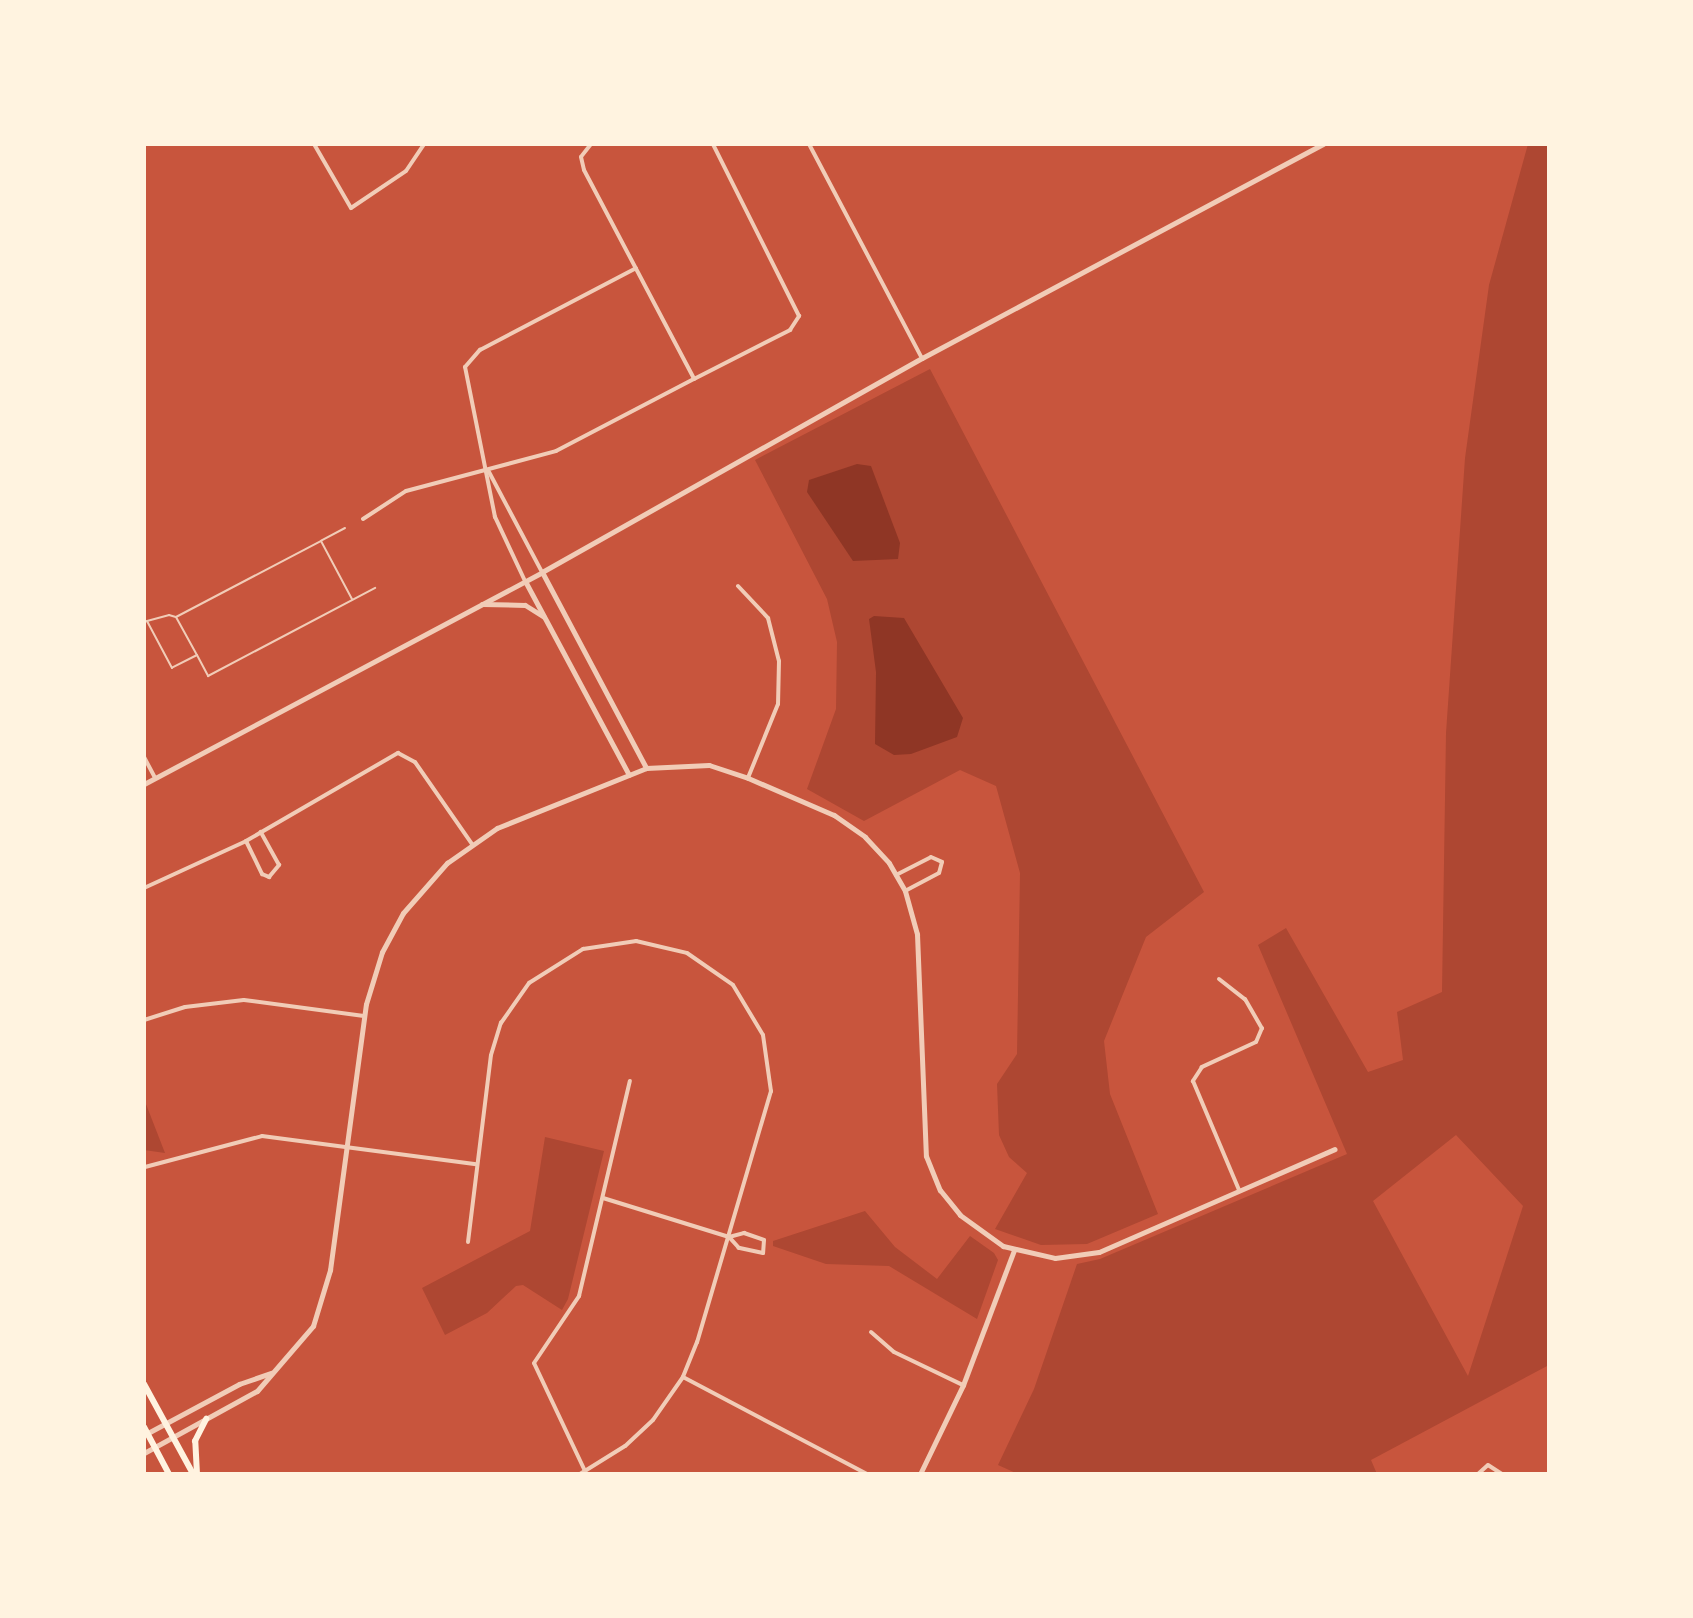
<!DOCTYPE html>
<html>
<head>
<meta charset="utf-8">
<style>
	body { margin:0 }
	#map { position:relative; width:1693px; height:1618px; overflow:hidden; background:#c8553d; font-family:"Sofia Sans Condensed",sans-serif }
	div>[style] { position:absolute }
	[style*='--x'] { left:calc(var(--x)*1px); top:calc(var(--y)*1px); width:calc(var(--w)*1px); rotate:calc(var(--a)*1deg) }
	.green>* { inset:0; background:#ae4732 }
	.water>* { inset:0; background:#8f3625 }
	.service>* { height:2px; margin:-1px; padding:0 1px; transform-origin:1px; border-radius:1px; background:#f1ccb7 }
	.minor>* { height:4px; margin:-2px; padding:0 2px; transform-origin:2px; border-radius:2px; background:#f1ccb7 }
	.tertiary>* { height:5px; margin:-2.5px; padding:0 2.5px; transform-origin:2.5px; border-radius:2.5px; background:#f1ccb7 }
	.secondary>* { height:6px; margin:-3px; padding:0 3px; transform-origin:3px; border-radius:3px; background:#fff3e0 }
	span { translate:-50% -50%; white-space:nowrap; text-align:center; line-height:1.15; -webkit-text-stroke:6px #fff3e0; paint-order:stroke }
	.frame { position:absolute; inset:0; border:146px solid #fff3e0; pointer-events:none }
</style>
</head>
<body>
<div id="map">
	<div class="green">
		<i style="clip-path:polygon(evenodd,1528px 144px,1549px 144px,1549px 1365px,1371px 1460px,1377px 1474px,1018px 1474px,998px 1465px,1034px 1389px,1077px 1264px,1100px 1259px,1347px 1154px,1258px 945px,1286px 928px,1368px 1072px,1403px 1060px,1397px 1012px,1442px 992px,1446px 733px,1465px 458px,1489px 285px,1528px 144px,1456px 1135px,1523px 1206px,1468px 1376px,1373px 1201px,1456px 1135px)"></i>
		<i style="clip-path:polygon(930px 369px,1204px 892px,1146px 937px,1104px 1041px,1110px 1094px,1158px 1214px,1087px 1244px,1041px 1245px,995px 1229px,1027px 1173px,1009px 1157px,999px 1135px,997px 1084px,1017px 1054px,1020px 873px,996px 786px,960px 770px,864px 821px,807px 789px,836px 709px,837px 642px,827px 599px,755px 460px)"></i>
		<i style="clip-path:polygon(144px 1099px,165px 1153px,144px 1150px)"></i>
		<i style="clip-path:polygon(545px 1137px,604px 1151px,568px 1299px,562px 1310px,523px 1285px,516px 1286px,487px 1313px,445px 1335px,422px 1288px,530px 1231px)"></i>
		<i style="clip-path:polygon(865px 1211px,895px 1247px,937px 1279px,970px 1236px,994px 1253px,998px 1260px,977px 1319px,889px 1266px,826px 1264px,773px 1246px,773px 1241px)"></i>
	</div>
	<div class="water">
		<i style="clip-path:polygon(857px 464px,871px 466px,900px 543px,898px 559px,853px 561px,807px 492px,809px 480px)"></i>
		<i style="clip-path:polygon(874px 616px,904px 618px,963px 718px,957px 737px,911px 754px,894px 755px,875px 744px,876px 672px,869px 619px)"></i>
	</div>
	<div class="service">
		<i style="--x:345;--y:528;--w:27;--a:152"></i>
		<i style="--x:321;--y:541;--w:66;--a:61.9"></i>
		<i style="--x:176;--y:617;--w:164;--a:-27.7"></i>
		<i style="--x:144;--y:622;--w:3;--a:-18"></i>
		<i style="--x:147;--y:621;--w:23;--a:-15"></i>
		<i style="--x:169;--y:615;--w:7;--a:16"></i>
		<i style="--x:176;--y:617;--w:43;--a:61.1"></i>
		<i style="--x:197;--y:655;--w:28;--a:153"></i>
		<i style="--x:172;--y:668;--w:53;--a:-118"></i>
		<i style="--x:197;--y:655;--w:24;--a:62"></i>
		<i style="--x:208;--y:676;--w:189;--a:-27.8"></i>
	</div>
	<div class="minor">
		<i style="--x:314;--y:144;--w:74;--a:60"></i>
		<i style="--x:351;--y:208;--w:66;--a:-33.9"></i>
		<i style="--x:406;--y:171;--w:32;--a:-56"></i>
		<i style="--x:591;--y:144;--w:16;--a:128"></i>
		<i style="--x:581;--y:157;--w:13;--a:77"></i>
		<i style="--x:584;--y:170;--w:236;--a:62.2"></i>
		<i style="--x:694;--y:379;--w:108;--a:-27"></i>
		<i style="--x:790;--y:330;--w:17;--a:-57"></i>
		<i style="--x:799;--y:316;--w:192;--a:-116.6"></i>
		<i style="--x:809;--y:144;--w:242;--a:62.2"></i>
		<i style="--x:489;--y:472;--w:113;--a:62.1"></i>
		<i style="--x:363;--y:519;--w:51;--a:-33.1"></i>
		<i style="--x:406;--y:491;--w:155;--a:-14.9"></i>
		<i style="--x:556;--y:451;--w:156;--a:-27.6"></i>
		<i style="--x:525;--y:581;--w:71;--a:-115.1"></i>
		<i style="--x:495;--y:517;--w:153;--a:-101.3"></i>
		<i style="--x:465;--y:367;--w:23;--a:-49"></i>
		<i style="--x:480;--y:350;--w:176;--a:-27.7"></i>
		<i style="--x:738;--y:586;--w:44;--a:46.8"></i>
		<i style="--x:768;--y:618;--w:44;--a:75.7"></i>
		<i style="--x:779;--y:661;--w:43;--a:91.3"></i>
		<i style="--x:778;--y:704;--w:80;--a:112.1"></i>
		<i style="--x:144;--y:757;--w:24;--a:62"></i>
		<i style="--x:246;--y:841;--w:37;--a:64"></i>
		<i style="--x:262;--y:874;--w:8;--a:23"></i>
		<i style="--x:269;--y:877;--w:16;--a:-50"></i>
		<i style="--x:279;--y:865;--w:38;--a:-119"></i>
		<i style="--x:896;--y:875;--w:39;--a:-27"></i>
		<i style="--x:931;--y:857;--w:12;--a:24"></i>
		<i style="--x:942;--y:862;--w:11;--a:105"></i>
		<i style="--x:939;--y:873;--w:38;--a:152"></i>
		<i style="--x:144;--y:888;--w:112;--a:-24.7"></i>
		<i style="--x:246;--y:841;--w:176;--a:-30.1"></i>
		<i style="--x:398;--y:753;--w:19;--a:28"></i>
		<i style="--x:415;--y:762;--w:100;--a:55.2"></i>
		<i style="--x:1219;--y:979;--w:33;--a:38"></i>
		<i style="--x:1245;--y:999;--w:34;--a:60"></i>
		<i style="--x:1262;--y:1028;--w:15;--a:113"></i>
		<i style="--x:1256;--y:1042;--w:60;--a:155.2"></i>
		<i style="--x:1202;--y:1067;--w:17;--a:123"></i>
		<i style="--x:1193;--y:1081;--w:118;--a:67.1"></i>
		<i style="--x:144;--y:1020;--w:43;--a:-17.6"></i>
		<i style="--x:185;--y:1007;--w:59;--a:-6.8"></i>
		<i style="--x:244;--y:1000;--w:121;--a:7.6"></i>
		<i style="--x:145;--y:1167;--w:121;--a:-14.8"></i>
		<i style="--x:262;--y:1136;--w:216;--a:7.5"></i>
		<i style="--x:603;--y:1198;--w:132;--a:17.2"></i>
		<i style="--x:744;--y:1233;--w:21;--a:19"></i>
		<i style="--x:764;--y:1240;--w:13;--a:94"></i>
		<i style="--x:763;--y:1253;--w:25;--a:-168"></i>
		<i style="--x:739;--y:1248;--w:15;--a:-132"></i>
		<i style="--x:729;--y:1237;--w:16;--a:-15"></i>
		<i style="--x:468;--y:1242;--w:188;--a:-83"></i>
		<i style="--x:491;--y:1055;--w:34;--a:-73"></i>
		<i style="--x:501;--y:1023;--w:49;--a:-55"></i>
		<i style="--x:529;--y:983;--w:64;--a:-32.2"></i>
		<i style="--x:583;--y:949;--w:54;--a:-8.6"></i>
		<i style="--x:636;--y:941;--w:52;--a:13.2"></i>
		<i style="--x:687;--y:953;--w:56;--a:34.8"></i>
		<i style="--x:733;--y:985;--w:58;--a:59"></i>
		<i style="--x:763;--y:1035;--w:57;--a:81.9"></i>
		<i style="--x:771;--y:1091;--w:262;--a:106.4"></i>
		<i style="--x:697;--y:1342;--w:38;--a:112"></i>
		<i style="--x:683;--y:1377;--w:52;--a:124.9"></i>
		<i style="--x:653;--y:1420;--w:38;--a:137"></i>
		<i style="--x:625;--y:1446;--w:53;--a:148.1"></i>
		<i style="--x:871;--y:1332;--w:30;--a:41"></i>
		<i style="--x:894;--y:1352;--w:76;--a:25.6"></i>
		<i style="--x:683;--y:1377;--w:208;--a:27.8"></i>
		<i style="--x:585;--y:1471;--w:119;--a:-115.3"></i>
		<i style="--x:534;--y:1363;--w:81;--a:-56.1"></i>
		<i style="--x:579;--y:1296;--w:221;--a:-76.7"></i>
		<i style="--x:1478;--y:1474;--w:13;--a:-42"></i>
		<i style="--x:1488;--y:1465;--w:17;--a:33"></i>
	</div>
	<div class="tertiary">
		<i style="--x:542;--y:572;--w:222;--a:62"></i>
		<i style="--x:525;--y:581;--w:220;--a:61.8"></i>
		<i style="--x:482;--y:604;--w:43;--a:1.3"></i>
		<i style="--x:525;--y:605;--w:22;--a:32"></i>
		<i style="--x:144;--y:784;--w:451;--a:-28"></i>
		<i style="--x:542;--y:572;--w:436;--a:-29.4"></i>
		<i style="--x:922;--y:358;--w:455;--a:-28.1"></i>
		<i style="--x:144;--y:1435;--w:108;--a:-28.2"></i>
		<i style="--x:239;--y:1384;--w:34;--a:-19"></i>
		<i style="--x:144;--y:1453;--w:129;--a:-28.8"></i>
		<i style="--x:257;--y:1391;--w:86;--a:-49.3"></i>
		<i style="--x:313;--y:1326;--w:59;--a:-73.1"></i>
		<i style="--x:330;--y:1270;--w:268;--a:-82.3"></i>
		<i style="--x:366;--y:1004;--w:54;--a:-72.9"></i>
		<i style="--x:382;--y:952;--w:44;--a:-61.7"></i>
		<i style="--x:403;--y:913;--w:67;--a:-48.7"></i>
		<i style="--x:447;--y:863;--w:61;--a:-35"></i>
		<i style="--x:497;--y:828;--w:161;--a:-21.9"></i>
		<i style="--x:646;--y:768;--w:63;--a:-2.7"></i>
		<i style="--x:709;--y:765;--w:41;--a:18.4"></i>
		<i style="--x:748;--y:778;--w:94;--a:23.3"></i>
		<i style="--x:834;--y:815;--w:38;--a:35"></i>
		<i style="--x:865;--y:837;--w:35;--a:47"></i>
		<i style="--x:889;--y:863;--w:32;--a:60"></i>
		<i style="--x:905;--y:891;--w:45;--a:74.4"></i>
		<i style="--x:917;--y:934;--w:222;--a:87.7"></i>
		<i style="--x:926;--y:1156;--w:37;--a:68"></i>
		<i style="--x:940;--y:1190;--w:32;--a:51"></i>
		<i style="--x:960;--y:1215;--w:53;--a:35.8"></i>
		<i style="--x:1003;--y:1246;--w:53;--a:13"></i>
		<i style="--x:1055;--y:1258;--w:44;--a:-7.8"></i>
		<i style="--x:1099;--y:1252;--w:257;--a:-23.6"></i>
		<i style="--x:920;--y:1474;--w:99;--a:-64.2"></i>
		<i style="--x:963;--y:1385;--w:144;--a:-69.3"></i>
	</div>
	<div class="secondary">
		<i style="--x:144;--y:1384;--w:102;--a:61.4"></i>
		<i style="--x:144;--y:1427;--w:53;--a:62"></i>
		<i style="--x:197;--y:1474;--w:33;--a:-93"></i>
		<i style="--x:195;--y:1441;--w:25;--a:-63"></i>
	</div>
	<div class="frame"></div>
</div>
</body>
</html>
